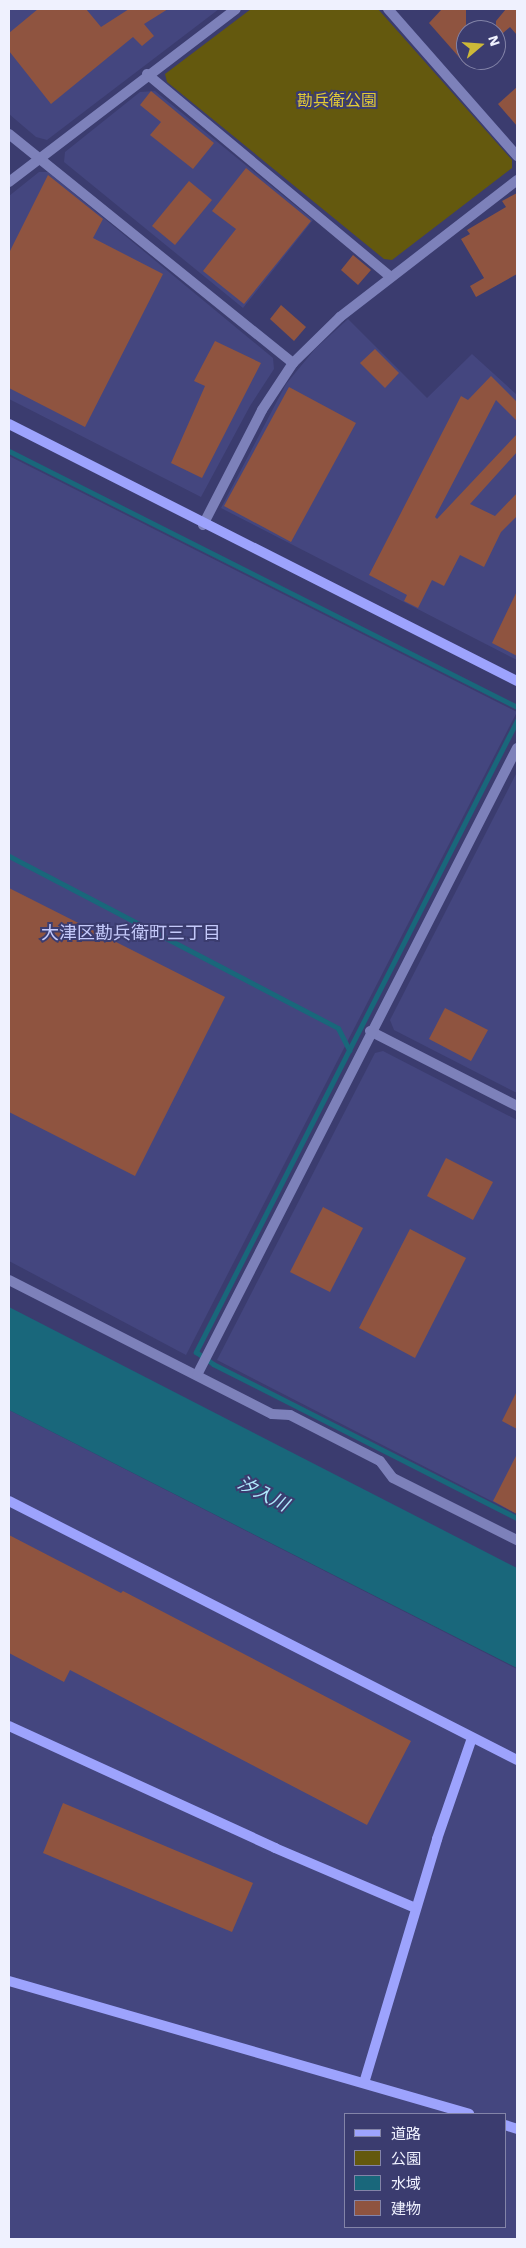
<!DOCTYPE html>
<html>
<head>
<meta charset="utf-8">
<style>
	body { margin:0 }
	#map { position:relative; width:526px; height:2248px; overflow:hidden; background:#3b3c6f; font-family:"Work Sans","Noto Sans JP",sans-serif }
	div>[style] { position:absolute }
	[style*='--x'] { left:calc(var(--x)*1px); top:calc(var(--y)*1px); width:calc(var(--w)*1px); rotate:calc(var(--a)*1deg) }
	.built>* { inset:0; background:#44467f }
	.green>* { inset:0; background:#64590e }
	.water>* { inset:0; background:#19677b }
	.stream>* { height:5px; margin:-2.5px; padding:0 2.5px; transform-origin:2.5px; border-radius:2.5px; background:#19677b }
	.building>* { inset:0; background:#8f5440 }
	.street>* { height:10px; margin:-5px; padding:0 5px; transform-origin:5px; border-radius:5px; background:#7d81ba }
	.secondary>* { height:10px; margin:-5px; padding:0 5px; transform-origin:5px; border-radius:5px; background:#9da3fd }
	span { translate:-50% -50%; white-space:nowrap; text-align:center; line-height:1.15; -webkit-text-stroke:4px #3b3c6f; paint-order:stroke }
	.park-label { font-size:16px; color:#e3cb34 }
	.neighbourhood-label { font-size:18px; color:#c4c9fa }
	.water-label { font-size:18px; color:#aee8fb; font-style:italic }
	.frame { position:absolute; inset:0; border:10px solid #eff1fe; pointer-events:none }
	.legend { position:absolute; left:344px; top:2113px; width:162px; height:115px; box-sizing:border-box; background:#3b3c6f; border:1px solid #8384a8; margin:0; padding:6px 9px; list-style:none; font-size:15px; color:#eff1fe }
	.legend li { display:flex; align-items:center; gap:10px; height:25px }
	.legend b { width:25px; border:1px solid #8384a8 }
	.north { position:absolute; left:456px; top:20px; width:50px; height:50px; box-sizing:border-box; background:#3b3c6f; border:1px solid #8384a8; border-radius:50%; rotate:72deg; font-size:14px; font-weight:700; line-height:20px; text-align:center; color:#eff1fe }
	.north::after { content:''; display:block; margin:auto; width:18px; height:22px; background:#cdb938; clip-path:polygon(50% 0,100% 100%,50% 72%,0 100%) }
</style>
</head>
<body>
<div id="map">
	<div class="built">
		<i style="clip-path:polygon(9px 9px,219px 9px,47px 140px,36px 137px,9px 114px)"></i>
		<i style="clip-path:polygon(155px 91px,313px 220px,243px 308px,64px 162px,65px 152px,140px 92px)"></i>
		<i style="clip-path:polygon(39px 172px,48px 172px,273px 358px,274px 369px,250px 406px,201px 497px,9px 399px,9px 196px)"></i>
		<i style="clip-path:polygon(348px 319px,427px 398px,472px 354px,517px 395px,517px 660px,221px 508px,286px 384px,315px 349px)"></i>
		<i style="clip-path:polygon(9px 456px,517px 712px,186px 1355px,9px 1261px)"></i>
		<i style="clip-path:polygon(517px 772px,517px 1093px,394px 1030px,390px 1020px)"></i>
		<i style="clip-path:polygon(383px 1051px,517px 1120px,517px 1514px,217px 1360px,375px 1053px)"></i>
		<i style="clip-path:polygon(evenodd,9px 1410px,517px 1669px,517px 2239px,9px 2239px,9px 1410px,345px 2114px,505px 2114px,505px 2227px,345px 2227px,345px 2114px)"></i>
	</div>
	<div class="green">
		<i style="clip-path:polygon(251px 9px,378px 9px,512px 160px,512px 168px,392px 260px,384px 259px,167px 82px,165px 74px)"></i>
	</div>
	<div class="water">
		<i style="clip-path:polygon(9px 1307px,517px 1568px,517px 1668px,9px 1410px)"></i>
	</div>
	<div class="stream">
		<i style="--x:9;--y:451;--w:569;--a:26.75"></i>
		<i style="--x:9;--y:856;--w:371;--a:27.6"></i>
		<i style="--x:338;--y:1028;--w:25;--a:63"></i>
		<i style="--x:349;--y:1050;--w:339;--a:116.9"></i>
		<i style="--x:196;--y:1352;--w:21;--a:35"></i>
		<i style="--x:213;--y:1364;--w:341;--a:26.9"></i>
		<i style="--x:349;--y:1050;--w:370;--a:-63"></i>
	</div>
	<div class="building">
		<i style="clip-path:polygon(38px 9px,86px 9px,101px 27px,129px 9px,168px 9px,144px 24px,154px 36px,142px 46px,133px 37px,51px 104px,9px 51px,9px 33px)"></i>
		<i style="clip-path:polygon(442px 9px,466px 9px,466px 65px,429px 23px)"></i>
		<i style="clip-path:polygon(506px 9px,517px 9px,517px 35px,510px 27px,496px 39px,496px 21px)"></i>
		<i style="clip-path:polygon(517px 87px,517px 126px,498px 104px)"></i>
		<i style="clip-path:polygon(151px 91px,214px 143px,193px 169px,150px 135px,161px 122px,140px 105px)"></i>
		<i style="clip-path:polygon(246px 168px,311px 221px,244px 304px,203px 271px,236px 229px,212px 211px)"></i>
		<i style="clip-path:polygon(48px 175px,103px 219px,93px 238px,163px 274px,85px 427px,9px 388px,9px 253px)"></i>
		<i style="clip-path:polygon(189px 181px,212px 200px,175px 245px,152px 226px)"></i>
		<i style="clip-path:polygon(517px 193px,517px 274px,476px 297px,470px 286px,484px 278px,461px 239px,470px 234px,467px 230px,506px 207px,502px 201px)"></i>
		<i style="clip-path:polygon(353px 255px,371px 270px,358px 285px,341px 270px)"></i>
		<i style="clip-path:polygon(281px 305px,306px 327px,294px 341px,270px 319px)"></i>
		<i style="clip-path:polygon(215px 341px,261px 363px,202px 478px,171px 463px,205px 386px,194px 381px)"></i>
		<i style="clip-path:polygon(375px 349px,399px 373px,385px 388px,360px 363px)"></i>
		<i style="clip-path:polygon(491px 376px,517px 402px,517px 421px,496px 400px,435px 517px,437px 519px,517px 434px,517px 452px,470px 504px,495px 516px,517px 493px,517px 516px,501px 532px,484px 567px,460px 555px,444px 586px,432px 580px,418px 608px,404px 601px,407px 595px,369px 575px,461px 396px,468px 400px)"></i>
		<i style="clip-path:polygon(289px 387px,356px 423px,291px 542px,224px 506px)"></i>
		<i style="clip-path:polygon(517px 591px,517px 656px,492px 643px)"></i>
		<i style="clip-path:polygon(9px 888px,225px 997px,135px 1176px,9px 1112px)"></i>
		<i style="clip-path:polygon(445px 1008px,488px 1030px,471px 1061px,429px 1039px)"></i>
		<i style="clip-path:polygon(446px 1158px,493px 1182px,473px 1220px,427px 1196px)"></i>
		<i style="clip-path:polygon(323px 1207px,363px 1228px,330px 1292px,290px 1272px)"></i>
		<i style="clip-path:polygon(410px 1229px,466px 1258px,415px 1358px,359px 1328px)"></i>
		<i style="clip-path:polygon(517px 1391px,517px 1429px,502px 1421px)"></i>
		<i style="clip-path:polygon(517px 1454px,517px 1514px,493px 1501px)"></i>
		<i style="clip-path:polygon(9px 1535px,121px 1593px,123px 1591px,411px 1741px,367px 1825px,70px 1670px,64px 1682px,9px 1653px)"></i>
		<i style="clip-path:polygon(63px 1803px,253px 1883px,232px 1932px,43px 1853px)"></i>
	</div>
	<div class="street">
		<i style="--x:388;--y:9;--w:196;--a:48.7"></i>
		<i style="--x:147;--y:74;--w:317;--a:39.8"></i>
		<i style="--x:9;--y:134;--w:365;--a:38.9"></i>
		<i style="--x:9;--y:182;--w:285;--a:-37.3"></i>
		<i style="--x:203;--y:525;--w:129;--a:-62.8"></i>
		<i style="--x:262;--y:410;--w:56;--a:-56.6"></i>
		<i style="--x:293;--y:363;--w:66;--a:-44.4"></i>
		<i style="--x:340;--y:317;--w:224;--a:-37.7"></i>
		<i style="--x:370;--y:1031;--w:165;--a:27"></i>
		<i style="--x:9;--y:1280;--w:295;--a:27"></i>
		<i style="--x:272;--y:1414;--w:18;--a:3"></i>
		<i style="--x:290;--y:1415;--w:101;--a:27.1"></i>
		<i style="--x:380;--y:1461;--w:21;--a:53"></i>
		<i style="--x:393;--y:1478;--w:139;--a:26.6"></i>
		<i style="--x:197;--y:1375;--w:704;--a:-62.96"></i>
	</div>
	<div class="secondary">
		<i style="--x:9;--y:424;--w:569;--a:26.84"></i>
		<i style="--x:9;--y:1501;--w:570;--a:27.01"></i>
		<i style="--x:9;--y:1726;--w:293;--a:24.6"></i>
		<i style="--x:275;--y:1848;--w:153;--a:23.1"></i>
		<i style="--x:9;--y:1981;--w:479;--a:16.1"></i>
		<i style="--x:364;--y:2083;--w:255;--a:-73.3"></i>
		<i style="--x:437;--y:1839;--w:107;--a:-70.9"></i>
		<i style="--x:505;--y:2125;--w:13;--a:18"></i>
	</div>
	<div class="park-label">
		<span style="left:337px;top:101px">勘兵衛公園</span>
	</div>
	<div class="neighbourhood-label">
		<span style="left:131px;top:933px">大津区勘兵衛町三丁目</span>
	</div>
	<div class="water-label">
		<span style="left:263px;top:1494px;rotate:27deg">汐入川</span>
	</div>
	<div class="frame"></div>
	<ul class="legend">
	<li><b style="height:6px;background:#9da3fd"></b>道路</li>
	<li><b style="height:14px;background:#64590e"></b>公園</li>
	<li><b style="height:14px;background:#19677b"></b>水域</li>
	<li><b style="height:14px;background:#8f5440"></b>建物</li>
	</ul>
	<div class="north">N</div>
</div>
</body>
</html>
